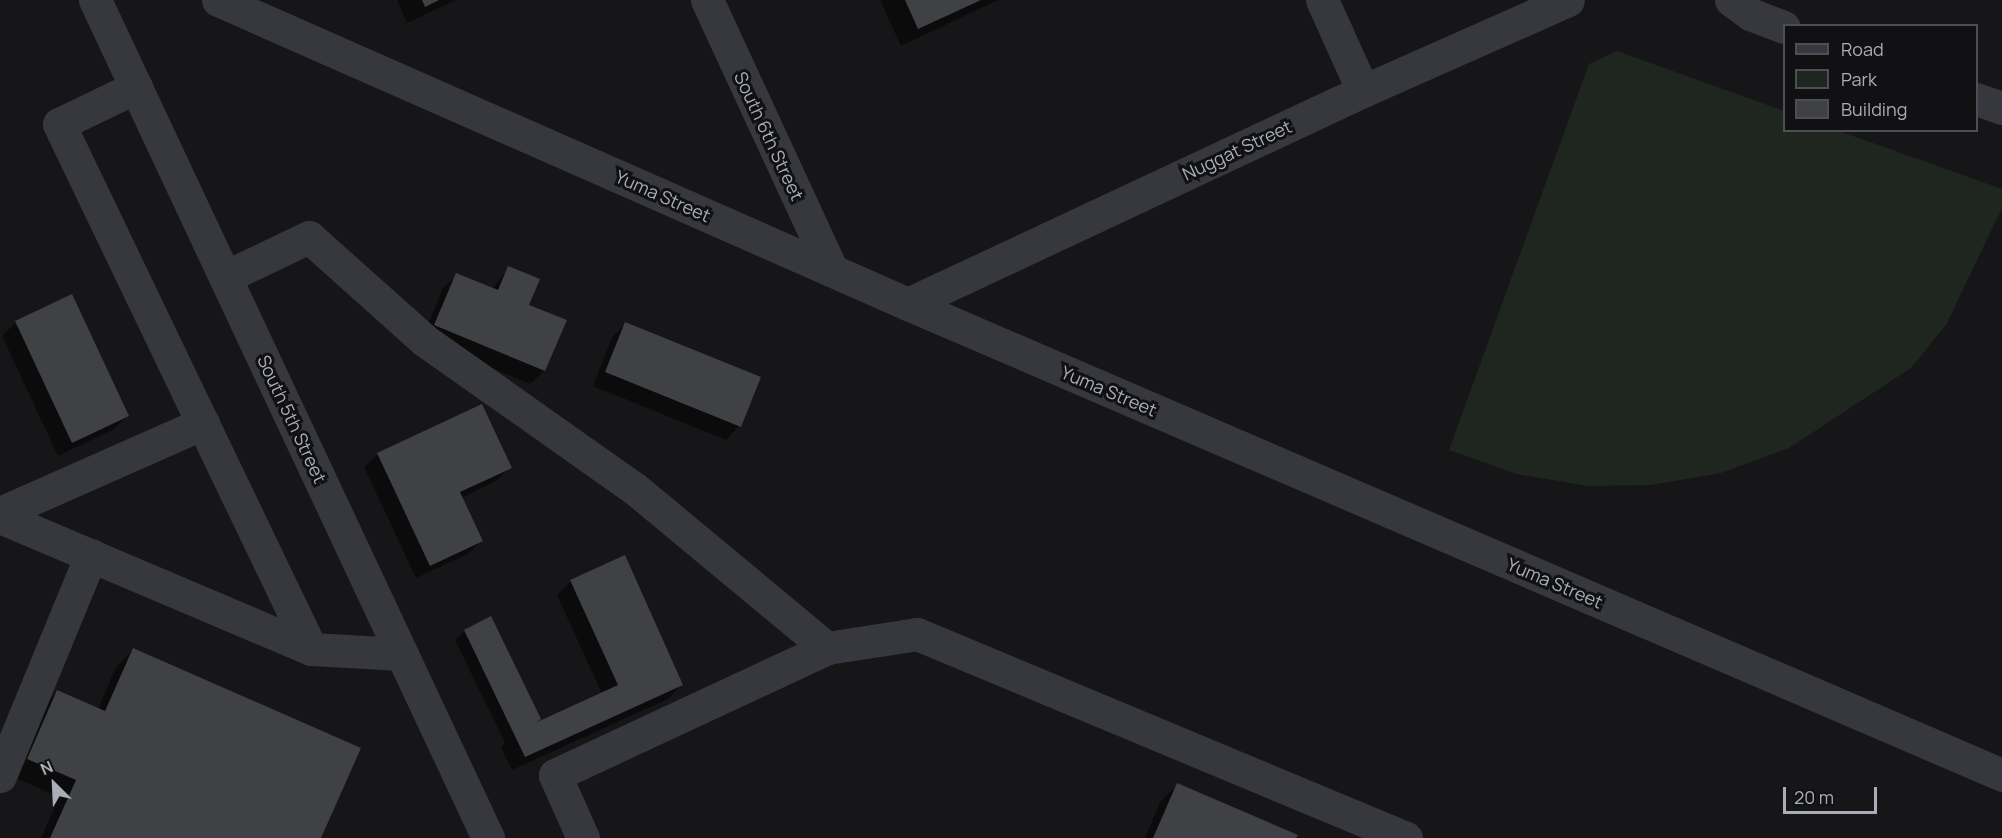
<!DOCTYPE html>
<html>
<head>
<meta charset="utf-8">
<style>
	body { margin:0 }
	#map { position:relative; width:2002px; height:838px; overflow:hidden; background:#161618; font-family:Manrope,sans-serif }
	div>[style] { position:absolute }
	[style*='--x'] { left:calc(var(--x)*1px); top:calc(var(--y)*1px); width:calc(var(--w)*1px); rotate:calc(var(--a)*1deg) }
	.green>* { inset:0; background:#1e261f }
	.shadow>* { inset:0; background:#0007 }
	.building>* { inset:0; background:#404145 }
	.minor>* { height:33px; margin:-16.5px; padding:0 16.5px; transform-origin:16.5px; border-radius:16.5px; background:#37383d }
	span { translate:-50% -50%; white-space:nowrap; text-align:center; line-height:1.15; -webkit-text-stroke:6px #111113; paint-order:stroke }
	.street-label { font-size:18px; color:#a8adb8 }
	.legend { position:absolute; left:1783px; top:24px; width:195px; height:108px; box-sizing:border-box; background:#111113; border:2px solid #4d4f55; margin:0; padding:8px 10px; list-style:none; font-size:18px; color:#a8adb8 }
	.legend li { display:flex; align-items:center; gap:12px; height:30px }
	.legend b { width:30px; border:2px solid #4d4f55 }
	.north { position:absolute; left:24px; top:754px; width:60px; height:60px; -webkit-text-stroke:4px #111113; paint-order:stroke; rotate:336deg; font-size:16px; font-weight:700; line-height:24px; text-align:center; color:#a8adb8 }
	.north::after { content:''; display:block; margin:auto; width:21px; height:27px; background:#a8adb8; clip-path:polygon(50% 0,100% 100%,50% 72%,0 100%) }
	.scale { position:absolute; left:1783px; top:787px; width:94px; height:27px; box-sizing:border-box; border:3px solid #a8adb8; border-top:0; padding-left:8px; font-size:18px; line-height:21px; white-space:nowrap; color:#a8adb8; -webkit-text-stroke:4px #111113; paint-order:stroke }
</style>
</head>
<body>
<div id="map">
	<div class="green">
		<i style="clip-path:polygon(1617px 51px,1784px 111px,1784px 130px,1839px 131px,2002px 189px,2002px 208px,1946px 325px,1911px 368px,1789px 448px,1721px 473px,1651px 485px,1588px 486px,1517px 474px,1449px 450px,1589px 64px)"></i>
	</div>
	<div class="shadow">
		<i style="clip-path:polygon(397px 0,456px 0,407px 23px)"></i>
		<i style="clip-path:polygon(880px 0,998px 0,901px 46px)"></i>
		<i style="clip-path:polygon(509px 268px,527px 306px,544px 371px,530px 384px,422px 339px,443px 288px,457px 275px,492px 289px)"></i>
		<i style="clip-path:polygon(16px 322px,127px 416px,114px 429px,58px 456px,2px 336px)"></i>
		<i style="clip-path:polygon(626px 324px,739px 426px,726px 440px,593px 386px,612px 337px)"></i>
		<i style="clip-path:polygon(378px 454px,510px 468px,496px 481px,461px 498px,481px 541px,468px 554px,416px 578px,364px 467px)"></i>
		<i style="clip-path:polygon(624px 557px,681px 685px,668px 699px,512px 770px,501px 747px,505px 743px,455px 640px,465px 631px,533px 725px,602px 694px,557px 595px,571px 581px)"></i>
		<i style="clip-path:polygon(133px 650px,320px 838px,41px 838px,59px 797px,11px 776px,40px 709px,57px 692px,98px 709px,116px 667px)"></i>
		<i style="clip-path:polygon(1177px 785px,1295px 838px,1145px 838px,1160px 802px)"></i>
	</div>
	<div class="building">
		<i style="clip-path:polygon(422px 0,439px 0,425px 7px)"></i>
		<i style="clip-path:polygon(905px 0,981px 0,918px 29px)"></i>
		<i style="clip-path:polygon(508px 266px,540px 279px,529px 305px,567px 320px,545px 371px,434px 325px,456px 273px,498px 290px)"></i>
		<i style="clip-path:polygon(72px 294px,129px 416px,72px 443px,15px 321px)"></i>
		<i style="clip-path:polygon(625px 322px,761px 377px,741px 427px,605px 372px)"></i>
		<i style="clip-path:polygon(482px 404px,512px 468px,460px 492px,483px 541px,430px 566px,377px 453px)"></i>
		<i style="clip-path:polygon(625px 555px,683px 685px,525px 757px,464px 630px,491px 616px,541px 719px,535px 723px,618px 685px,570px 580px)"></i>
		<i style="clip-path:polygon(133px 648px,361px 748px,321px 838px,50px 838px,76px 780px,27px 759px,57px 690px,105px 711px)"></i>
		<i style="clip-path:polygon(1177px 783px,1298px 835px,1296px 838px,1153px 838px)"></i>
	</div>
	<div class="minor">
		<i style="--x:95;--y:0;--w:926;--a:64.87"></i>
		<i style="--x:218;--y:0;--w:754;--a:23.78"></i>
		<i style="--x:908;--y:304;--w:1191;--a:23.29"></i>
		<i style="--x:707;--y:0;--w:298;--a:65.2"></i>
		<i style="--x:1322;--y:0;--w:100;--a:65.7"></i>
		<i style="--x:1731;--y:0;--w:24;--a:36"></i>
		<i style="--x:1750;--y:14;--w:36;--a:21"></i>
		<i style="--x:136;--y:87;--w:85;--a:154.3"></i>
		<i style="--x:59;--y:124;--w:582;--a:64.36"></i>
		<i style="--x:311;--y:649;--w:91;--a:3.1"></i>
		<i style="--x:1976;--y:99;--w:28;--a:19"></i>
		<i style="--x:225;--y:277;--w:93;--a:-25.5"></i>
		<i style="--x:309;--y:237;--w:154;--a:41.8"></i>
		<i style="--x:424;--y:340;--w:257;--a:35.2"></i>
		<i style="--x:634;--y:488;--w:251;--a:39.7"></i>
		<i style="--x:827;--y:648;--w:91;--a:-8.8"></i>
		<i style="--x:917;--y:634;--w:530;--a:22.64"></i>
		<i style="--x:908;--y:304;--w:502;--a:-25.09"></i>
		<i style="--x:1363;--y:91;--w:224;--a:-23.9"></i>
		<i style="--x:0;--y:513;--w:222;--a:-23.9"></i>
		<i style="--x:0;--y:517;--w:338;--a:23"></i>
		<i style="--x:0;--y:776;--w:239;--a:-67.6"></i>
		<i style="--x:583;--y:838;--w:69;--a:-114"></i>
		<i style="--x:555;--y:775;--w:300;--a:-25"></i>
	</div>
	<div class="street-label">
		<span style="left:769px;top:136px;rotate:65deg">South 6th Street</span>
		<span style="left:1237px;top:150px;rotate:-25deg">Nuggat Street</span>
		<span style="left:663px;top:196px;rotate:24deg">Yuma Street</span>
		<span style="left:1109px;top:391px;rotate:23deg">Yuma Street</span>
		<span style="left:292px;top:419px;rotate:65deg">South 5th Street</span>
		<span style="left:1555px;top:583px;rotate:23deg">Yuma Street</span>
	</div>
	<ul class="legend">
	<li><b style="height:8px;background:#37383d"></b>Road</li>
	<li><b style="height:16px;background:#1e261f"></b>Park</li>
	<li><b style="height:16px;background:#404145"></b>Building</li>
	</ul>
	<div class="north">N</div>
	<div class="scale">20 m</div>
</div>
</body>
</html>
